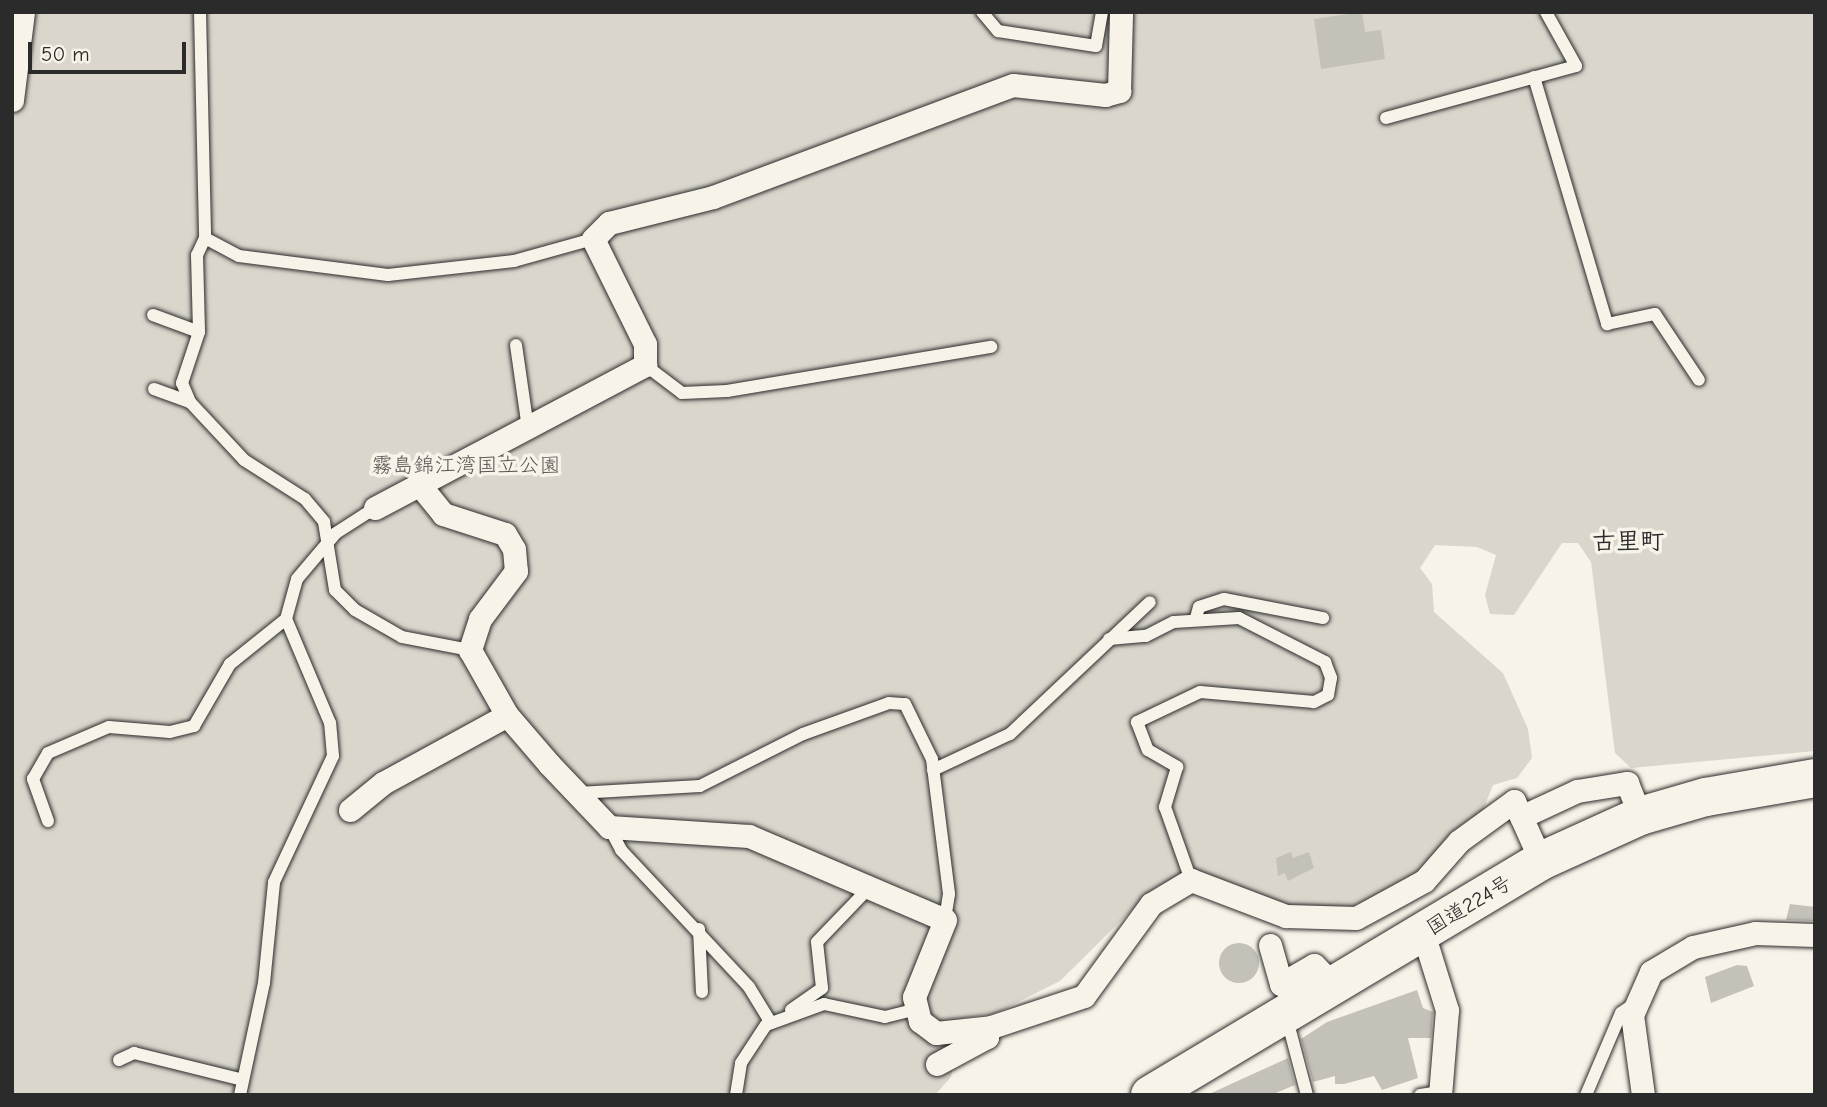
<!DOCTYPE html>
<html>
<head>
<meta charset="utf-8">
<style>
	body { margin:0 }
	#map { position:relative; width:1827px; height:1107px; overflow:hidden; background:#f7f3e8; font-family:"Comic Neue","Klee One",sans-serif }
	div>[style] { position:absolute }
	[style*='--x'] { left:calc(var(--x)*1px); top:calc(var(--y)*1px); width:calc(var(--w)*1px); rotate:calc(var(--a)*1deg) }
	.green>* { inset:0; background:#dad6cc }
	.building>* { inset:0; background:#c4c1b9 }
	.round { border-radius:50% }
	.roads { filter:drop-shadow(0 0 2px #2b2b2b) drop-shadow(0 0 2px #2b2b2b) }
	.service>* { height:12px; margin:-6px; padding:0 6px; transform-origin:6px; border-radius:6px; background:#f7f3e8 }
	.minor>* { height:23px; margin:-11.5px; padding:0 11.5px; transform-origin:11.5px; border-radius:11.5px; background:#f7f3e8 }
	.trunk>* { height:38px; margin:-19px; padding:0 19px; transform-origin:19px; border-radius:19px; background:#f7f3e8 }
	span { translate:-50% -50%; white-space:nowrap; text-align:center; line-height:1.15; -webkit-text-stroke:7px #f7f3e8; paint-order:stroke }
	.park-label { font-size:21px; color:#575653 }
	.street-label { font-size:21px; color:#2b2b2b }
	.quarter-label { font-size:24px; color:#2b2b2b; font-weight:700 }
	.frame { position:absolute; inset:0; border:14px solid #2b2b2b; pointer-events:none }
	.scale { position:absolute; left:28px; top:42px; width:158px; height:32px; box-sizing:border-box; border:4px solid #2b2b2b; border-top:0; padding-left:9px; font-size:21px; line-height:24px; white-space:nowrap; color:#2b2b2b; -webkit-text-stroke:5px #f7f3e8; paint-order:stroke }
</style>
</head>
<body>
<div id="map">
	<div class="green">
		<i style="clip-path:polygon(12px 12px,1815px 12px,1815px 751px,1631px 768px,1615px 753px,1591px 562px,1578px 543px,1562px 543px,1514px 615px,1490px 614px,1485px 595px,1496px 555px,1477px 547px,1435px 545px,1420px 568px,1432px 584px,1434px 612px,1503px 673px,1528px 729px,1532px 758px,1517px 778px,1493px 785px,1483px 810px,1415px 881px,1337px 912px,1306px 913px,1203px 878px,1142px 900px,1060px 981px,994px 1014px,961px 1018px,951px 1077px,935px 1095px,12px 1095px)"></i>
	</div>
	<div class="building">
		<i style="clip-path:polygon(1362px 12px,1365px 32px,1381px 30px,1385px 59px,1321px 69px,1314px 19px)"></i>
		<i style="clip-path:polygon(1291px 852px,1293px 858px,1309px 852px,1314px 868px,1288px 881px,1285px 873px,1278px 876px,1276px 858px)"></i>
		<i style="clip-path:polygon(1790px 904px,1815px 907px,1815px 921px,1786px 920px)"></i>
		<i class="round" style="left:1219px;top:943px;width:40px;height:40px"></i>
		<i style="clip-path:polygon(1737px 965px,1747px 966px,1754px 986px,1711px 1003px,1705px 977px)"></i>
		<i style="clip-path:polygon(1417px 990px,1423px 1008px,1433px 1012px,1431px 1038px,1408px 1038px,1418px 1078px,1382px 1090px,1374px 1076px,1344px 1084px,1335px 1084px,1335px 1076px,1313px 1082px,1301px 1039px,1327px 1022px)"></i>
		<i style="clip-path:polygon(1288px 1058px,1295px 1085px,1271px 1095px,1207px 1095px)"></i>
	</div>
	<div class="roads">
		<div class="service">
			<i style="--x:200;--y:12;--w:226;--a:88.7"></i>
			<i style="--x:205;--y:238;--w:38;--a:28"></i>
			<i style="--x:239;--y:256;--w:150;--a:7.3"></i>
			<i style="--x:388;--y:275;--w:127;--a:-6.3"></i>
			<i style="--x:514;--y:261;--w:82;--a:-15.6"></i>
			<i style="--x:982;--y:12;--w:25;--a:50"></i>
			<i style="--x:998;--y:31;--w:99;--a:8.7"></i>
			<i style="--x:1096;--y:46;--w:35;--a:-80"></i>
			<i style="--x:1534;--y:77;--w:258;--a:73.5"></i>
			<i style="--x:1607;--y:324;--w:49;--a:-11.8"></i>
			<i style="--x:1655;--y:314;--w:79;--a:56.3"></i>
			<i style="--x:1386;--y:118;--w:197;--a:-15.3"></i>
			<i style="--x:1576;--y:66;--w:62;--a:-119.1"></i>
			<i style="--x:205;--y:238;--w:19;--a:115"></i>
			<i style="--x:197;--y:255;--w:77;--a:88.5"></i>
			<i style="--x:199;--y:332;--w:54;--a:108.4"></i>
			<i style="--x:182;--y:383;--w:21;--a:67"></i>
			<i style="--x:190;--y:402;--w:79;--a:47"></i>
			<i style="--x:244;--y:460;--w:72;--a:32.6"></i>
			<i style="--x:305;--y:499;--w:30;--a:50"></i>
			<i style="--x:324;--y:522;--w:69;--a:80.8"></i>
			<i style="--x:335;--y:590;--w:28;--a:45"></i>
			<i style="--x:355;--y:610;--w:54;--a:29.9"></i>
			<i style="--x:402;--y:637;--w:69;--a:10.8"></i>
			<i style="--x:153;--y:315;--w:49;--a:20.3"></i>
			<i style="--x:516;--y:345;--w:84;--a:81.8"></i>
			<i style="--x:645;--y:365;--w:46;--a:37.1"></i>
			<i style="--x:682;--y:393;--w:45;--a:-2.5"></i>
			<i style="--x:727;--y:391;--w:268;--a:-9.5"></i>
			<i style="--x:154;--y:389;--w:38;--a:20"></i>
			<i style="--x:1196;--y:618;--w:11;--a:-75"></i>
			<i style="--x:1199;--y:607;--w:26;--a:-18"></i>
			<i style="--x:1224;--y:599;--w:101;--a:10.9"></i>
			<i style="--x:1109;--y:639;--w:37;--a:-5"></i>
			<i style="--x:1146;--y:636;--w:31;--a:-27"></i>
			<i style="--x:1174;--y:622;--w:65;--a:-3.5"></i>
			<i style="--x:1239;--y:618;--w:97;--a:27.1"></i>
			<i style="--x:1325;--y:662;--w:17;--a:69"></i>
			<i style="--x:1331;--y:678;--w:17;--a:100"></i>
			<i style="--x:1328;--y:695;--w:16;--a:153"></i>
			<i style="--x:1314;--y:702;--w:114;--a:-175"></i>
			<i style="--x:1200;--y:692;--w:70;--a:154.5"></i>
			<i style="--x:1137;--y:722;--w:30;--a:69"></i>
			<i style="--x:1148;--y:750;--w:34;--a:30"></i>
			<i style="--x:1177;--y:767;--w:42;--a:106.7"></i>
			<i style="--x:1165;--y:807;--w:77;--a:70.4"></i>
			<i style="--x:933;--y:770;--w:85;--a:-25.1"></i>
			<i style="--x:1010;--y:734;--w:192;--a:-43.3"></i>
			<i style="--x:578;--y:793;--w:122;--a:-3.3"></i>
			<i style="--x:700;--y:786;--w:115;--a:-26.8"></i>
			<i style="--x:803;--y:734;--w:91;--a:-19.8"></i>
			<i style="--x:889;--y:703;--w:16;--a:4"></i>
			<i style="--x:905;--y:704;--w:61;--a:63.9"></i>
			<i style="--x:932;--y:759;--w:136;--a:82.8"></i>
			<i style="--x:949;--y:894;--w:26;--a:99"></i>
			<i style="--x:48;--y:821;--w:45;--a:-109.7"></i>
			<i style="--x:33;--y:779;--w:30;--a:-60"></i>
			<i style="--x:48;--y:753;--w:66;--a:-23.1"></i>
			<i style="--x:109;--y:727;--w:61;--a:4.7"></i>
			<i style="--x:170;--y:732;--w:25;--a:-14"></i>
			<i style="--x:194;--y:726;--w:72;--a:-59.9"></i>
			<i style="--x:230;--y:664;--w:72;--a:-38.8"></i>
			<i style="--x:609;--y:827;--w:26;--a:62"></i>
			<i style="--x:621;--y:850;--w:187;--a:46.9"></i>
			<i style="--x:749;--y:987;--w:42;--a:58.6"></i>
			<i style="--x:699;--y:929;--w:63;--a:87.3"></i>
			<i style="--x:791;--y:1010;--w:38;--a:-35"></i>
			<i style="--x:822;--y:988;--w:46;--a:-96.2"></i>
			<i style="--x:817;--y:942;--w:75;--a:-46.1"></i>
			<i style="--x:1287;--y:1019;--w:79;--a:75.3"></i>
			<i style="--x:119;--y:1060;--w:17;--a:-25"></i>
			<i style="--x:134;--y:1053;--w:112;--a:13.9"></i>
			<i style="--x:240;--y:1095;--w:115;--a:-77.9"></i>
			<i style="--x:264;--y:983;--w:101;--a:-84.3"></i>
			<i style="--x:274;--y:882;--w:139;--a:-64.9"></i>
			<i style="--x:333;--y:756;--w:33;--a:-95"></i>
			<i style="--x:330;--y:723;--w:113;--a:-112.9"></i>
			<i style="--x:286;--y:619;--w:41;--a:-74.6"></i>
			<i style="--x:297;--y:579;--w:60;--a:-49.7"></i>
			<i style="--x:336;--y:533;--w:46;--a:-32.7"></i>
			<i style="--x:736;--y:1095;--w:32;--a:-81"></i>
			<i style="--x:741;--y:1063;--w:45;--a:-56.7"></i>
			<i style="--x:766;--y:1025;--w:62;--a:-19.9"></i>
			<i style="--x:824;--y:1004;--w:62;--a:12"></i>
			<i style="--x:885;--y:1017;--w:33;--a:-14"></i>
			<i style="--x:1420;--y:1095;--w:20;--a:-9"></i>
			<i style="--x:1586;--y:1095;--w:89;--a:-66.9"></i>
			<i style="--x:1621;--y:1013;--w:16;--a:-35"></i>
		</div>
		<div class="minor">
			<i style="--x:12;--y:100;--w:89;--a:-82.9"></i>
			<i style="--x:418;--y:483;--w:40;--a:51"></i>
			<i style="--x:443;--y:514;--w:65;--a:17.9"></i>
			<i style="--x:505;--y:534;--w:17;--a:59"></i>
			<i style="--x:514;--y:549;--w:22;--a:85"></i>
			<i style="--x:516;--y:571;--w:60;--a:126.9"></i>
			<i style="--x:480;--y:619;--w:33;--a:108"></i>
			<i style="--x:470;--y:650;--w:75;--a:60.4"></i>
			<i style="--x:507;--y:715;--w:65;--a:49.4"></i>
			<i style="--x:549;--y:764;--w:87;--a:46.4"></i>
			<i style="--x:609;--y:827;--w:140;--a:3.7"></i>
			<i style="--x:749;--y:836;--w:213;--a:23.2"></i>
			<i style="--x:945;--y:920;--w:83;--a:111.9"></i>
			<i style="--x:914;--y:997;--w:25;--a:76"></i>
			<i style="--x:920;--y:1021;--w:20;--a:37"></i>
			<i style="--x:936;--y:1033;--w:55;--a:-6.2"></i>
			<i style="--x:991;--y:1027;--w:98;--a:-18.4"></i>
			<i style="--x:1084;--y:996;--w:114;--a:-53.9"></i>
			<i style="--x:1151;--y:904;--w:47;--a:-31"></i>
			<i style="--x:1191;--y:880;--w:102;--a:20.8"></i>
			<i style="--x:1286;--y:916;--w:70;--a:1.6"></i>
			<i style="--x:1356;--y:918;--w:77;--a:-28.6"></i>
			<i style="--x:1424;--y:881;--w:53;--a:-48.8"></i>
			<i style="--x:1459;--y:841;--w:68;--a:-36"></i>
			<i style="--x:1514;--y:801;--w:66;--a:65.8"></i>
			<i style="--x:375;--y:508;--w:306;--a:-27.9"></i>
			<i style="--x:645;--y:365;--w:21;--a:-90"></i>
			<i style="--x:645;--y:344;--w:117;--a:-116.3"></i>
			<i style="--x:593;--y:239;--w:23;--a:-45"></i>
			<i style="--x:609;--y:223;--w:107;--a:-14"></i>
			<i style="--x:713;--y:197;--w:320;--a:-20.5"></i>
			<i style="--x:1013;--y:85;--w:93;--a:6.2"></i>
			<i style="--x:1105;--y:95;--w:15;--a:-16"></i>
			<i style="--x:1119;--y:91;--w:79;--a:-88.5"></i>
			<i style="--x:350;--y:810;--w:43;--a:-39.3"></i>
			<i style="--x:383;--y:783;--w:141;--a:-28.7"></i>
			<i style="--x:1521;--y:817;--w:62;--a:-24.9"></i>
			<i style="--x:1577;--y:791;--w:51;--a:-9.1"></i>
			<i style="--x:1627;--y:783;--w:35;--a:68"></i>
			<i style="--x:1423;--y:933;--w:81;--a:72.7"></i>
			<i style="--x:1447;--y:1010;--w:85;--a:94.7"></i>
			<i style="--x:1270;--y:945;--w:41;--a:74.2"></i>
			<i style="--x:1281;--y:984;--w:38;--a:-30"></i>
			<i style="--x:1314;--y:965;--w:32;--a:46"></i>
			<i style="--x:937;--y:1064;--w:57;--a:-28.4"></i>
			<i style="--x:987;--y:1037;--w:9;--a:-96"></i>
			<i style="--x:1643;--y:1095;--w:81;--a:-97.8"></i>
			<i style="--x:1632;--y:1015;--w:47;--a:-66.2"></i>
			<i style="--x:1651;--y:972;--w:49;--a:-30.8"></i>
			<i style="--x:1693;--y:947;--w:64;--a:-12.7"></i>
			<i style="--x:1755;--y:933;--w:60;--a:1.9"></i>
		</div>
		<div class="trunk">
			<i style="--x:1150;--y:1095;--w:456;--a:-30.9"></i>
			<i style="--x:1541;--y:861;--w:109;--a:-24.4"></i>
			<i style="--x:1640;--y:816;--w:69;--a:-16.1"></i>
			<i style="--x:1706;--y:797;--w:111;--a:-9.9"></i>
		</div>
	</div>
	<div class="park-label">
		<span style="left:466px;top:465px">霧島錦江湾国立公園</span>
	</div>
	<div class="street-label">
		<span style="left:1469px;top:905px;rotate:-31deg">国道224号</span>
	</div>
	<div class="quarter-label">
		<span style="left:1628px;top:542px">古里町</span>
	</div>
	<div class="frame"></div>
	<div class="scale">50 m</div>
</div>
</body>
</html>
